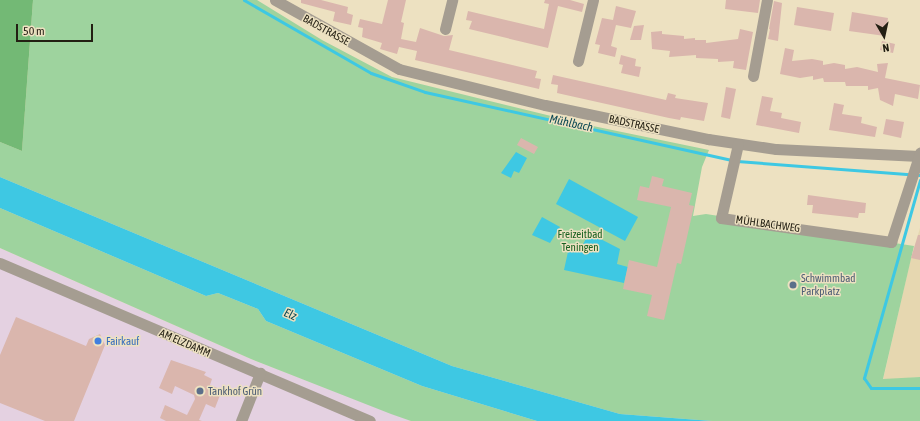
<!DOCTYPE html>
<html>
<head>
<meta charset="utf-8">
<style>
	body { margin:0 }
	#map { position:relative; width:920px; height:421px; overflow:hidden; background:#ede1c1; font-family:"Asap Condensed",sans-serif }
	div>[style] { position:absolute }
	[style*='--x'] { left:calc(var(--x)*1px); top:calc(var(--y)*1px); width:calc(var(--w)*1px); rotate:calc(var(--a)*1deg) }
	.commercial>* { inset:0; background:#e4d1e1 }
	.built>* { inset:0; background:#e6d7b0 }
	.green>* { inset:0; background:#9ed39e }
	.forest>* { inset:0; background:#73b975 }
	.water>* { inset:0; background:#3ec8e3 }
	.stream>* { height:3px; margin:-1.5px; padding:0 1.5px; transform-origin:1.5px; border-radius:1.5px; background:#3ec8e3 }
	.building>* { inset:0; background:#dab6ad }
	.minor>* { height:11px; margin:-5.5px; padding:0 5.5px; transform-origin:5.5px; border-radius:5.5px; background:#a59d91 }
	.dots>* { width:11px; height:11px; translate:-50% -50%; box-sizing:border-box; border:2px solid #ede1c1; border-radius:50% }
	span { translate:-50% -50%; white-space:nowrap; text-align:center; line-height:1.15; -webkit-text-stroke:3px #ede1c1; paint-order:stroke }
	.street-label { font-size:11px; color:#231f13 }
	.park-label { font-size:11px; color:#196121 }
	.service-label { font-size:11px; color:#4e5e75 }
	.left { translate:0 -50%; text-align:left }
	.shop-label { font-size:11px; color:#366cbe }
	.water-label { font-size:12px; color:#0d4954; font-style:italic }
	.north { position:absolute; left:864px; top:16px; width:40px; height:40px; -webkit-text-stroke:3px #ede1c1; paint-order:stroke; rotate:171deg; font-size:11px; font-weight:700; line-height:16px; text-align:center; color:#231f13 }
	.north::after { content:''; display:block; margin:auto; width:14px; height:18px; background:#231f13; clip-path:polygon(50% 0,100% 100%,50% 72%,0 100%) }
	.scale { position:absolute; left:16px; top:24px; width:77px; height:18px; box-sizing:border-box; border:2px solid #231f13; border-top:0; padding-left:5px; font-size:12px; line-height:14px; white-space:nowrap; color:#231f13; -webkit-text-stroke:3px #ede1c1; paint-order:stroke }
</style>
</head>
<body>
<div id="map">
	<div class="commercial">
		<i style="clip-path:polygon(0 248px,251px 359px,411px 421px,0 421px)"></i>
	</div>
	<div class="built">
		<i style="clip-path:polygon(920px 228px,920px 377px,883px 380px,910px 262px)"></i>
	</div>
	<div class="green">
		<i style="clip-path:polygon(33px 0,257px 0,322px 40px,392px 77px,588px 125px,709px 150px,702px 167px,693px 216px,706px 214px,914px 246px,883px 379px,920px 377px,920px 421px,712px 421px,620px 414px,452px 366px,0 177px,0 142px,22px 151px)"></i>
		<i style="clip-path:polygon(0 208px,206px 296px,218px 293px,258px 309px,266px 321px,422px 386px,537px 421px,411px 421px,391px 414px,251px 359px,0 248px)"></i>
	</div>
	<div class="forest">
		<i style="clip-path:polygon(0 0,33px 0,22px 151px,0 142px)"></i>
	</div>
	<div class="water">
		<i style="clip-path:polygon(516px 152px,527px 158px,519px 173px,514px 171px,511px 178px,501px 173px)"></i>
		<i style="clip-path:polygon(0 177px,452px 366px,620px 414px,712px 421px,537px 421px,422px 386px,266px 321px,258px 309px,218px 293px,206px 296px,0 208px)"></i>
		<i style="clip-path:polygon(569px 179px,638px 217px,625px 241px,556px 204px)"></i>
		<i style="clip-path:polygon(542px 217px,560px 227px,550px 243px,532px 235px)"></i>
		<i style="clip-path:polygon(589px 233px,620px 249px,617px 264px,628px 267px,624px 283px,564px 270px,569px 247px,580px 250px)"></i>
	</div>
	<div class="stream">
		<i style="--x:244;--y:0;--w:146;--a:29.9"></i>
		<i style="--x:371;--y:73;--w:57;--a:19.4"></i>
		<i style="--x:425;--y:92;--w:314;--a:12.5"></i>
		<i style="--x:737;--y:161;--w:184;--a:4.4"></i>
		<i style="--x:920;--y:180;--w:206;--a:105.8"></i>
		<i style="--x:864;--y:378;--w:12;--a:55"></i>
		<i style="--x:871;--y:388;--w:49;--a:0"></i>
	</div>
	<div class="building">
		<i style="clip-path:polygon(301px 0,321px 0,348px 7px,347px 13px,353px 15px,351px 25px,333px 21px,335px 12px,301px 3px)"></i>
		<i style="clip-path:polygon(388px 0,406px 0,401px 22px,404px 23px,401px 39px,416px 42px,420px 28px,444px 36px,453px 35px,449px 50px,537px 71px,535px 78px,541px 79px,539px 89px,415px 60px,417px 51px,399px 47px,397px 54px,380px 49px,382px 43px,362px 37px,363px 28px,358px 27px,360px 19px,382px 24px)"></i>
		<i style="clip-path:polygon(545px 0,570px 0,584px 4px,582px 12px,558px 6px,548px 48px,469px 29px,472px 21px,466px 20px,468px 11px,544px 29px,549px 4px,544px 3px)"></i>
		<i style="clip-path:polygon(726px 0,760px 0,758px 13px,725px 9px)"></i>
		<i style="clip-path:polygon(774px 1px,782px 3px,778px 41px,768px 39px,770px 29px,773px 30px,769px 29px)"></i>
		<i style="clip-path:polygon(616px 6px,636px 11px,631px 28px,616px 25px,611px 46px,617px 48px,615px 57px,598px 53px,600px 45px,595px 44px,602px 18px,613px 20px)"></i>
		<i style="clip-path:polygon(797px 7px,834px 13px,831px 31px,794px 25px)"></i>
		<i style="clip-path:polygon(852px 12px,888px 18px,885px 36px,849px 31px)"></i>
		<i style="clip-path:polygon(644px 25px,641px 40px,630px 40px,634px 26px)"></i>
		<i style="clip-path:polygon(740px 29px,753px 32px,746px 70px,733px 68px,734px 61px,718px 62px,718px 59px,696px 58px,696px 55px,669px 57px,670px 51px,652px 49px,651px 32px,662px 31px,662px 34px,684px 36px,684px 39px,695px 38px,695px 40px,706px 40px,706px 43px,738px 39px)"></i>
		<i style="clip-path:polygon(882px 41px,895px 44px,893px 53px,880px 50px)"></i>
		<i style="clip-path:polygon(785px 48px,794px 50px,792px 61px,812px 59px,823px 61px,823px 65px,834px 63px,845px 65px,845px 69px,857px 67px,878px 72px,877px 64px,888px 63px,885px 78px,920px 85px,918px 99px,895px 94px,893px 106px,880px 100px,878px 88px,868px 90px,868px 86px,846px 86px,845px 82px,824px 82px,823px 78px,813px 80px,813px 76px,800px 78px,780px 74px)"></i>
		<i style="clip-path:polygon(621px 55px,636px 59px,635px 66px,641px 67px,639px 77px,621px 73px,623px 65px,619px 64px)"></i>
		<i style="clip-path:polygon(553px 75px,666px 100px,668px 93px,676px 95px,675px 98px,708px 103px,704px 121px,681px 117px,680px 120px,669px 118px,557px 93px,558px 85px,551px 84px)"></i>
		<i style="clip-path:polygon(726px 87px,736px 89px,730px 119px,721px 117px)"></i>
		<i style="clip-path:polygon(762px 96px,773px 98px,770px 111px,782px 113px,781px 118px,801px 122px,799px 133px,756px 125px)"></i>
		<i style="clip-path:polygon(834px 103px,844px 105px,842px 114px,862px 117px,861px 123px,877px 127px,875px 137px,829px 130px)"></i>
		<i style="clip-path:polygon(886px 119px,904px 122px,901px 138px,883px 134px)"></i>
		<i style="clip-path:polygon(521px 138px,538px 147px,534px 154px,517px 145px)"></i>
		<i style="clip-path:polygon(652px 176px,664px 179px,662px 186px,692px 193px,689px 205px,694px 206px,681px 264px,677px 263px,664px 320px,647px 316px,652px 295px,623px 289px,629px 260px,657px 267px,671px 207px,637px 200px,640px 186px,649px 188px)"></i>
		<i style="clip-path:polygon(808px 195px,866px 203px,865px 213px,859px 213px,858px 218px,812px 213px,813px 205px,807px 205px)"></i>
		<i style="clip-path:polygon(918px 235px,920px 235px,920px 260px,911px 258px)"></i>
		<i style="clip-path:polygon(16px 317px,86px 346px,89px 339px,100px 334px,105px 345px,74px 421px,45px 421px,0 403px,0 355px)"></i>
		<i style="clip-path:polygon(171px 360px,206px 372px,204px 375px,212px 379px,210px 385px,222px 390px,215px 408px,206px 404px,199px 420px,202px 421px,166px 421px,160px 418px,165px 405px,187px 415px,195px 399px,194px 395px,175px 386px,172px 394px,159px 388px)"></i>
	</div>
	<div class="minor">
		<i style="--x:275;--y:0;--w:142;--a:29.1"></i>
		<i style="--x:399;--y:69;--w:150;--a:13.9"></i>
		<i style="--x:545;--y:105;--w:167;--a:11.8"></i>
		<i style="--x:708;--y:139;--w:69;--a:8.4"></i>
		<i style="--x:776;--y:149;--w:143;--a:2.8"></i>
		<i style="--x:445;--y:29;--w:30;--a:-76"></i>
		<i style="--x:578;--y:61;--w:63;--a:-76.2"></i>
		<i style="--x:753;--y:76;--w:77;--a:-79.6"></i>
		<i style="--x:738;--y:144;--w:76;--a:102.9"></i>
		<i style="--x:721;--y:218;--w:172;--a:8"></i>
		<i style="--x:891;--y:242;--w:94;--a:-72"></i>
		<i style="--x:0;--y:263;--w:402;--a:23.1"></i>
		<i style="--x:241;--y:421;--w:52;--a:-68.4"></i>
	</div>
	<div class="dots">
		<i style="left:793px;top:285px;background:#5c6f8a"></i>
		<i style="left:98px;top:341px;background:#3f7fe0"></i>
		<i style="left:200px;top:391px;background:#5c6f8a"></i>
	</div>
	<div class="street-label">
		<span style="left:326px;top:30px;rotate:29deg">BADSTRASSE</span>
		<span style="left:634px;top:124px;rotate:12deg">BADSTRASSE</span>
		<span style="left:768px;top:224px;rotate:8deg">MÜHLBACHWEG</span>
		<span style="left:185px;top:343px;rotate:23deg">AM ELZDAMM</span>
	</div>
	<div class="park-label">
		<span style="left:580px;top:241px">Freizeitbad<br>Teningen</span>
	</div>
	<div class="service-label">
		<span class="left" style="left:801px;top:285px">Schwimmbad<br>Parkplatz</span>
		<span class="left" style="left:208px;top:391px">Tankhof Grün</span>
	</div>
	<div class="shop-label">
		<span class="left" style="left:106px;top:341px">Fairkauf</span>
	</div>
	<div class="water-label">
		<span style="left:571px;top:124px;rotate:12deg">Mühlbach</span>
		<span style="left:290px;top:315px;rotate:23deg">Elz</span>
	</div>
	<div class="north">N</div>
	<div class="scale">50 m</div>
</div>
</body>
</html>
